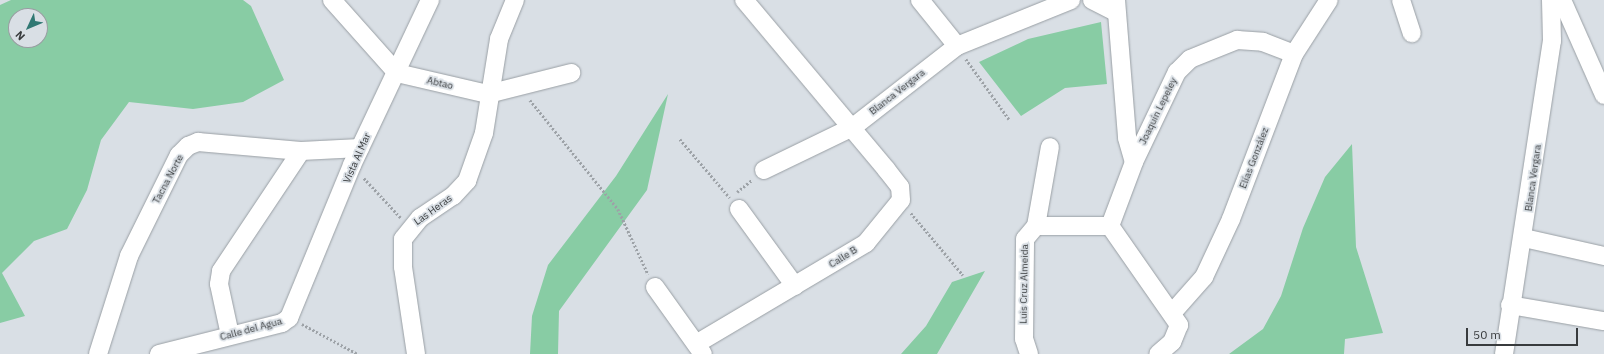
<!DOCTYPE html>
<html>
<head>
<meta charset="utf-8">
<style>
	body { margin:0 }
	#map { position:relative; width:1604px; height:354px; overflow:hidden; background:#d9dfe5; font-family:"IBM Plex Sans",sans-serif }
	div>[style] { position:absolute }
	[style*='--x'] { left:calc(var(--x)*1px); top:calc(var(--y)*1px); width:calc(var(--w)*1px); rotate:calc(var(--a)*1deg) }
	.green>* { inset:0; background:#88cca4 }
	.path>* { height:2.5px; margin-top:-1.25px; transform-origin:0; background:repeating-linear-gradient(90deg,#9da2a7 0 2px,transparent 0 4px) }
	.roads { filter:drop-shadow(0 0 1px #999fa4) drop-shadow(0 0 1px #999fa4) }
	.minor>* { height:18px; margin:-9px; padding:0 9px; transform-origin:9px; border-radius:9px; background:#fff }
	span { translate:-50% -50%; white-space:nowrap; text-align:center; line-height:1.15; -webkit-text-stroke:3.5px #d9dfe5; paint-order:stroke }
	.street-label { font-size:10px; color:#383b3d }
	.north { position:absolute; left:8px; top:8px; width:40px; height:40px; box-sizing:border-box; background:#d9dfe5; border:1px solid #999da2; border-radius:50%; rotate:226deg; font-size:11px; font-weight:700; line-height:16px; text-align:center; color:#383b3d }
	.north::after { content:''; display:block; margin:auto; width:14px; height:18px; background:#307873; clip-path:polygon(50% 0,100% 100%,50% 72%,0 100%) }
	.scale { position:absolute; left:1466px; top:328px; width:112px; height:18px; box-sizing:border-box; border:2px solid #383b3d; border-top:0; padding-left:5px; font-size:12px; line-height:14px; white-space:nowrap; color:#383b3d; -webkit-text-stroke:3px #d9dfe5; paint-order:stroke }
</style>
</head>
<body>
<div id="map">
	<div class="green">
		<i style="clip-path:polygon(evenodd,11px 0,243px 0,251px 6px,284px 80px,243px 102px,193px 109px,129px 102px,101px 140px,87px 190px,67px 229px,34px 241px,2px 273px,25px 316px,0 323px,0 5px,11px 0,16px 16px,40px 16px,40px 40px,16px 40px,16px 16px)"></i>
		<i style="clip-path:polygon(1101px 22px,1107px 84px,1065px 88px,1021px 116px,979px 62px,1028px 39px)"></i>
		<i style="clip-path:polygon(668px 94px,647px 190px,559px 311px,558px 354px,530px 354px,532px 316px,548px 265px,616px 176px)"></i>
		<i style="clip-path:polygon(1352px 144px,1356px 247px,1383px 333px,1345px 339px,1344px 354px,1229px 354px,1263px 329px,1281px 296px,1303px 228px,1325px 177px)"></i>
		<i style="clip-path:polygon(985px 271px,937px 354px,901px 354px,926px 326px,952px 282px)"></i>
	</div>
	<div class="path">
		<i style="--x:966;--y:59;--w:74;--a:54.4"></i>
		<i style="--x:530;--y:100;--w:140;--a:51.1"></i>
		<i style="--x:618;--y:209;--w:72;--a:65.2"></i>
		<i style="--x:680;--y:139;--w:77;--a:49.7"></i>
		<i style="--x:364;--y:178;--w:54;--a:47.2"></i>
		<i style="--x:737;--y:192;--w:19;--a:-39"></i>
		<i style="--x:911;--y:213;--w:81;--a:50"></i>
		<i style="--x:302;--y:324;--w:64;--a:28.2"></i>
	</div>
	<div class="roads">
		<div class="minor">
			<i style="--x:332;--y:0;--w:98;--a:48.3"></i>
			<i style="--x:397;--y:73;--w:93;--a:13"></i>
			<i style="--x:488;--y:94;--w:86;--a:-14.2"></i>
			<i style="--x:920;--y:0;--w:59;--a:51.2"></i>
			<i style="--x:1092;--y:0;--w:27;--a:27"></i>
			<i style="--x:1116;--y:0;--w:138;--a:85.4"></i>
			<i style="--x:1127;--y:138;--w:25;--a:74"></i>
			<i style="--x:1401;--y:0;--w:35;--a:72"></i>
			<i style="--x:1562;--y:0;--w:104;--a:66.1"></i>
			<i style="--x:764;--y:170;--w:99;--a:-25.8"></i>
			<i style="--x:853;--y:127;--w:132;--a:-37.9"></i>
			<i style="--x:957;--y:46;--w:123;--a:-22"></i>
			<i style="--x:739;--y:209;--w:95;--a:54"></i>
			<i style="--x:1036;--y:226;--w:74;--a:0"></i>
			<i style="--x:1110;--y:226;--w:68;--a:-69.4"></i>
			<i style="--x:1134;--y:162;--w:100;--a:-64.5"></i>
			<i style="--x:1177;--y:72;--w:18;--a:-45"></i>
			<i style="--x:1190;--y:59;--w:51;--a:-22"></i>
			<i style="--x:1237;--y:40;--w:26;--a:4"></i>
			<i style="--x:1263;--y:42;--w:33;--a:21"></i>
			<i style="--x:1110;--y:226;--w:121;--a:55.1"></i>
			<i style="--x:1179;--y:325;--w:18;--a:112"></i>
			<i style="--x:1172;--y:342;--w:18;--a:139"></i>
			<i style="--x:1524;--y:238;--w:82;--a:12.7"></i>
			<i style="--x:655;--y:287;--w:82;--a:54.4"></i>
			<i style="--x:1510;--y:305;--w:95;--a:9.7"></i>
			<i style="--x:1173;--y:312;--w:47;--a:-48.5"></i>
			<i style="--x:1204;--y:277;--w:64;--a:-65"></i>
			<i style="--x:1231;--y:219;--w:177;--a:-69.1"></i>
			<i style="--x:1294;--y:54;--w:64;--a:-57.1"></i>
			<i style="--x:230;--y:335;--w:52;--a:-102.2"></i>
			<i style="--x:219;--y:284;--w:13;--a:-81"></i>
			<i style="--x:221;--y:271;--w:144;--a:-56.3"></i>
			<i style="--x:696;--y:344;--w:198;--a:-30.7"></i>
			<i style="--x:866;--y:243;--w:55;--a:-50.9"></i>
			<i style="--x:901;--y:200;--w:13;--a:-94"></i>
			<i style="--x:900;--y:187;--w:23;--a:-128"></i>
			<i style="--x:886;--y:169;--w:221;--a:-130"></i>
			<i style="--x:98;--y:354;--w:103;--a:-72.4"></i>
			<i style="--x:129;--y:256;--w:113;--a:-63.7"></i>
			<i style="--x:179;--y:155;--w:13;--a:-45"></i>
			<i style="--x:188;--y:146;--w:11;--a:-22"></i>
			<i style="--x:198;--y:142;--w:103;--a:5"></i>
			<i style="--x:301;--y:151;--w:59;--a:-2.9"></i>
			<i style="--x:159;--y:354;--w:127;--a:-14.1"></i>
			<i style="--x:282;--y:323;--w:9;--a:-36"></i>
			<i style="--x:289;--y:318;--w:165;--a:-67.6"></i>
			<i style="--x:352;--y:165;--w:183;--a:-64.7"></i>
			<i style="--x:416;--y:354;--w:88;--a:-98.5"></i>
			<i style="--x:403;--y:267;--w:28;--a:-90"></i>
			<i style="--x:403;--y:239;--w:27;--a:-51"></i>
			<i style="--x:420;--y:218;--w:40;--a:-34"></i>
			<i style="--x:453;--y:196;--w:21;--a:-47"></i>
			<i style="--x:467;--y:181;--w:51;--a:-70.5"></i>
			<i style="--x:484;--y:133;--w:95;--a:-80.9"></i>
			<i style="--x:499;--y:39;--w:42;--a:-67.7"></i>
			<i style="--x:1029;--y:354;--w:16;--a:-108"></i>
			<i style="--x:1024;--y:339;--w:100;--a:-89.4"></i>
			<i style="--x:1025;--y:239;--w:17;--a:-50"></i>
			<i style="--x:1036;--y:226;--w:80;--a:-80"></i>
			<i style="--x:1504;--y:354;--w:317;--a:-81.3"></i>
			<i style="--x:1552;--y:41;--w:41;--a:-91.4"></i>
		</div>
	</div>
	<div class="street-label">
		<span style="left:440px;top:83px;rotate:13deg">Abtao</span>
		<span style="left:897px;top:92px;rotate:-38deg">Blanca Vergara</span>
		<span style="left:1158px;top:111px;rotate:-64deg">Joaquín Lepeley</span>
		<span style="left:357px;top:158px;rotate:-66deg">Vista Al Mar</span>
		<span style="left:1254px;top:158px;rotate:-69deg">Elías González</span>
		<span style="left:1533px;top:178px;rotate:-82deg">Blanca Vergara</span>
		<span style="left:168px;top:179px;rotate:-62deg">Tacna Norte</span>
		<span style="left:433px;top:210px;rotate:-36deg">Las Heras</span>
		<span style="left:843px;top:257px;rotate:-32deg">Calle B</span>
		<span style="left:1024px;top:284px;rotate:-89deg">Luis Cruz Almeida</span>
		<span style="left:251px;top:329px;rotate:-15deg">Calle del Agua</span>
	</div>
	<div class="north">N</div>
	<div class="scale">50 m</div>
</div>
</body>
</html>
